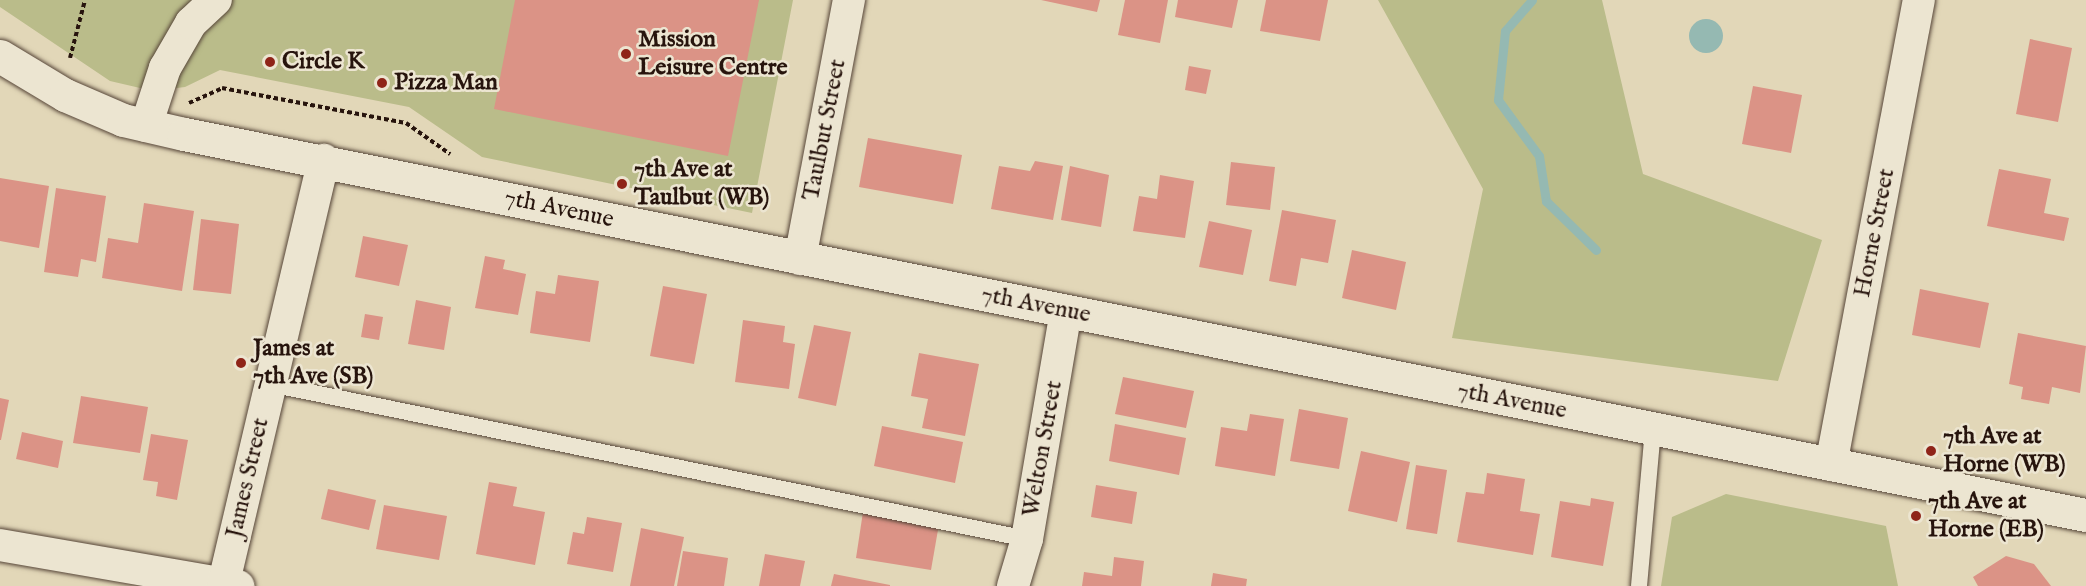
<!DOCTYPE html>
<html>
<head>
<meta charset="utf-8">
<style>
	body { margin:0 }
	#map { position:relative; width:2086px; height:586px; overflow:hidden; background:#e2d7b8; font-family:"IM FELL English",serif }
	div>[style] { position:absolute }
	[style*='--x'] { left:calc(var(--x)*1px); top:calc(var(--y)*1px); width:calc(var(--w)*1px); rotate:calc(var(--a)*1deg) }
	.green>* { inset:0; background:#babc8a }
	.water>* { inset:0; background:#95b9b2 }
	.round { border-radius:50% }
	.stream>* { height:9px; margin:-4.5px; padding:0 4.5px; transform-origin:4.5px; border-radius:4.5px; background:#95b9b2 }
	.building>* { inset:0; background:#db9386 }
	.path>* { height:4px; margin-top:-2px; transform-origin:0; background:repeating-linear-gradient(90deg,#27140d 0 4.5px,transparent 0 7.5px) }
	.roads { filter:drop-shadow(0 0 2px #564538) drop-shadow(0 0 2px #564538) }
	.lane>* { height:16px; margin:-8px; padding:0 8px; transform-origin:8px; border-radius:8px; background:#ece5d1 }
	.street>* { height:32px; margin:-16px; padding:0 16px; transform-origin:16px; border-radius:16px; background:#ece5d1 }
	.secondary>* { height:33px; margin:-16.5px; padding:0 16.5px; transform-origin:16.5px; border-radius:16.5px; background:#ece5d1 }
	.dots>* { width:16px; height:16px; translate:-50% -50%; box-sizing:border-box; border:3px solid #ece5d1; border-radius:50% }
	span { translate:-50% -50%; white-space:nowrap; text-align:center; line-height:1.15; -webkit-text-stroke:5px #ece5d1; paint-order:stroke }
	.poi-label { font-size:24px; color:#27140d; font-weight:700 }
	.left { translate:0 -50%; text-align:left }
	.street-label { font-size:24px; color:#27140d }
</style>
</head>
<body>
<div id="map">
	<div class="green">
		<i style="clip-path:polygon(0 0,793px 0,752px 213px,482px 157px,409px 107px,220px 70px,185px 87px,153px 91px,110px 81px,0 7px)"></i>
		<i style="clip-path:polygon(1378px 0,1602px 0,1643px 174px,1822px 240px,1778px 381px,1452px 338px,1483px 189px)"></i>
		<i style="clip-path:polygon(1726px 494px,1886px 526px,1898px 586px,1661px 586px,1672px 517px)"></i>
	</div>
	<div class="water">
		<i class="round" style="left:1689px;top:19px;width:34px;height:34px"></i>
	</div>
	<div class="stream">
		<i style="--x:1532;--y:0;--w:41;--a:131.1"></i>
		<i style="--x:1505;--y:31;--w:69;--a:95.8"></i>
		<i style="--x:1498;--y:100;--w:69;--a:53.8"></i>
		<i style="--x:1539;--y:156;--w:46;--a:81.2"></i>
		<i style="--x:1546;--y:201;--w:70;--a:44.4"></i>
	</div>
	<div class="building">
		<i style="clip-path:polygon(515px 0,759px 0,728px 156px,494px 109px)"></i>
		<i style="clip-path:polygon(1041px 0,1100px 0,1097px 12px)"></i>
		<i style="clip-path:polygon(1125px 0,1168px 0,1160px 43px,1118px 35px)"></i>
		<i style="clip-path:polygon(1178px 0,1238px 0,1232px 28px,1175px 17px)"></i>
		<i style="clip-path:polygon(1266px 0,1328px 0,1320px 41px,1260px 31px)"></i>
		<i style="clip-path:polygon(2030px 39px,2072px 48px,2058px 122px,2016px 114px)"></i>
		<i style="clip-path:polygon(1189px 66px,1211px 70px,1206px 94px,1185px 90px)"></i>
		<i style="clip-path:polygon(1753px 86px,1802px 95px,1791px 153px,1742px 144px)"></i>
		<i style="clip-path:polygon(868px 138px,962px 155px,953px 204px,859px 187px)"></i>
		<i style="clip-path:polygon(1035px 161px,1063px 166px,1053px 220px,991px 209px,999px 166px,1030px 171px)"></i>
		<i style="clip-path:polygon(1231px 162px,1275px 167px,1270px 210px,1226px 205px)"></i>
		<i style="clip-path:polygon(1070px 166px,1109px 175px,1101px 227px,1061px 220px)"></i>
		<i style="clip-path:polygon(1999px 169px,2051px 179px,2044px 213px,2069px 218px,2064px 241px,1987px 226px)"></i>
		<i style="clip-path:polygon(1160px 175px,1194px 181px,1185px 238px,1133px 231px,1139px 196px,1157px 199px)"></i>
		<i style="clip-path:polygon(0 178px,49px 186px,39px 248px,0 241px)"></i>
		<i style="clip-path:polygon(56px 188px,106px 196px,96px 262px,81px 259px,78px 277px,44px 272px)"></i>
		<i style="clip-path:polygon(144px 203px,194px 211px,182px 291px,102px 278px,108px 238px,138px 243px)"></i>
		<i style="clip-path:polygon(1282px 210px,1336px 220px,1328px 263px,1301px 258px,1296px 286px,1269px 281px)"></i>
		<i style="clip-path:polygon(201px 219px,239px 224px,231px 294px,193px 290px)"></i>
		<i style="clip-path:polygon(1209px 221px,1252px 230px,1243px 275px,1199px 267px)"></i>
		<i style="clip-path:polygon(363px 236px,408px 245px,399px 286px,355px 277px)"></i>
		<i style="clip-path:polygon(1352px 250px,1406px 262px,1396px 310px,1342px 298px)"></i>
		<i style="clip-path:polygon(485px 256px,505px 260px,503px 269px,526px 274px,518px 315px,475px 308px)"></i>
		<i style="clip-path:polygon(558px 275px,599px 281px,590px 342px,530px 333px,536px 291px,555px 294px)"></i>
		<i style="clip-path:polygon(663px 286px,707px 294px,694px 364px,650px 356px)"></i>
		<i style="clip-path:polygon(1920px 289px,1989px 303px,1980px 348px,1912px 335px)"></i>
		<i style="clip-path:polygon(416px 300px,451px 307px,444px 350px,408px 344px)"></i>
		<i style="clip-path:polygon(365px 314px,383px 317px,379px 340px,361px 337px)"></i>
		<i style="clip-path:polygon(743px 320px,785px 326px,783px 342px,795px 344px,789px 389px,735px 382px)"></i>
		<i style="clip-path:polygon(814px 325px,851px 332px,836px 406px,798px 398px)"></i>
		<i style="clip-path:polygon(2018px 333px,2086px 346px,2080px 393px,2052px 387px,2049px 404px,2021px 399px,2023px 387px,2009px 384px)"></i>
		<i style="clip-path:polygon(919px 353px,979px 364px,965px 436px,922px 428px,928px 399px,911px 396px)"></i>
		<i style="clip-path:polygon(1123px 377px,1194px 391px,1186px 428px,1115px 414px)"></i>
		<i style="clip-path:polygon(81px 396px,148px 407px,140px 453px,73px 443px)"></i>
		<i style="clip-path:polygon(0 398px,9px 400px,1px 440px,0 440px)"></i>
		<i style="clip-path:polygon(1299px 409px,1348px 418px,1339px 469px,1290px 461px)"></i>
		<i style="clip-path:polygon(1250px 414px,1284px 419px,1275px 476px,1215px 466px,1221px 427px,1247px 431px)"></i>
		<i style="clip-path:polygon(1115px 424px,1186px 438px,1179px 475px,1109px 461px)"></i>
		<i style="clip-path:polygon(882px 426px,963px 442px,955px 483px,874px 466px)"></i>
		<i style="clip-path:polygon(22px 432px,63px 441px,58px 468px,16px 459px)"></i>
		<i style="clip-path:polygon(151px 434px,188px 440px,177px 500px,156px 496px,158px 482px,143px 480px)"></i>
		<i style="clip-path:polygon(1361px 451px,1410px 462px,1397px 522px,1348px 511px)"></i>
		<i style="clip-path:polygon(1416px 465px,1447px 470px,1437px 534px,1406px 529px)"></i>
		<i style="clip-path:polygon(1487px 473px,1525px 479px,1520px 511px,1540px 514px,1533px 555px,1457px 542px,1466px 492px,1484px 494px)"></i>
		<i style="clip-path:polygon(489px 482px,517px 487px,513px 506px,545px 512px,535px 565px,476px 554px)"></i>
		<i style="clip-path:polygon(1096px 485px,1137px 492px,1132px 524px,1091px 517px)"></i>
		<i style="clip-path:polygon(328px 489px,376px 500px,369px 530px,321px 519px)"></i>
		<i style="clip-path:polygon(1591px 498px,1614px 502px,1603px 566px,1551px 557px,1560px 501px,1590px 506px)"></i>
		<i style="clip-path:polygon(384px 505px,447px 516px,439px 560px,376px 549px)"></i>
		<i style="clip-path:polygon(863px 512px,939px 524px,931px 570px,856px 558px)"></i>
		<i style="clip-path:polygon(587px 517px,622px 523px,613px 572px,567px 564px,573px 532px,584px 534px)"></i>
		<i style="clip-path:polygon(641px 528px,684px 537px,674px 586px,630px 586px)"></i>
		<i style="clip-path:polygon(683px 551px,728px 558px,724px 586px,677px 586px)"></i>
		<i style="clip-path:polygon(765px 554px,805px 561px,800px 586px,759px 586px)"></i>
		<i style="clip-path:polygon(2006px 556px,2034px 564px,2051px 586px,1978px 586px,1973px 577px)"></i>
		<i style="clip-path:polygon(1114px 557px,1144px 561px,1141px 586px,1082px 586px,1084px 572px,1112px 576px)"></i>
		<i style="clip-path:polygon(1213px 573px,1247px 579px,1246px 586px,1211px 586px)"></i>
		<i style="clip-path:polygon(834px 574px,890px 585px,890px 586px,831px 586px)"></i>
	</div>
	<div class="path">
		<i style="--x:70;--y:58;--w:60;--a:-75.5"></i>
		<i style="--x:189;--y:103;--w:36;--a:-24"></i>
		<i style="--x:222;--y:88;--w:187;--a:10.8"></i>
		<i style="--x:406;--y:123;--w:54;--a:35.2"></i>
	</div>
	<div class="roads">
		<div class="lane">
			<i style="--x:270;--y:384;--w:773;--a:11.57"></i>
			<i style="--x:1639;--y:586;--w:157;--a:-84.9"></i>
		</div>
		<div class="street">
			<i style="--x:146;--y:126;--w:61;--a:-71.9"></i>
			<i style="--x:165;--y:68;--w:52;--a:-60"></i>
			<i style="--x:191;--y:23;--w:34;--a:-43"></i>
			<i style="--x:800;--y:259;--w:264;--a:-79.3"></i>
			<i style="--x:1831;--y:465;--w:473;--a:-79.3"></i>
			<i style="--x:0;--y:545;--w:242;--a:9.8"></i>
			<i style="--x:223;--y:586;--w:438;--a:-76.7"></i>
			<i style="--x:1013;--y:586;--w:49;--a:-73.4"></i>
			<i style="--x:1027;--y:539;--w:231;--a:-80.3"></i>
		</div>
		<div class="secondary">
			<i style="--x:0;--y:56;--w:76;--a:31"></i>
			<i style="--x:65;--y:95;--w:63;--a:23.3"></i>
			<i style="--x:123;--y:120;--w:63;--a:12.9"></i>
			<i style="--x:184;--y:134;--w:1940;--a:11.33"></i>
		</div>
	</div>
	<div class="dots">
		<i style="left:626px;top:54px;background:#8f2418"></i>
		<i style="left:270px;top:62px;background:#8f2418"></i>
		<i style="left:382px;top:83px;background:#8f2418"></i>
		<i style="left:622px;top:184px;background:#8f2418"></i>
		<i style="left:241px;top:363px;background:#8f2418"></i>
		<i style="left:1931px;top:451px;background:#8f2418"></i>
		<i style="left:1916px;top:516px;background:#8f2418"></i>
	</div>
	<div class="poi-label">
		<span class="left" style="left:638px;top:54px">Mission<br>Leisure Centre</span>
		<span class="left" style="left:282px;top:62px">Circle K</span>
		<span class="left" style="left:394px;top:83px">Pizza Man</span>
		<span class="left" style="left:634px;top:184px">7th Ave at<br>Taulbut (WB)</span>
		<span class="left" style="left:253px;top:363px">James at<br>7th Ave (SB)</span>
		<span class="left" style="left:1943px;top:451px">7th Ave at<br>Horne (WB)</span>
		<span class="left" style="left:1928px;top:516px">7th Ave at<br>Horne (EB)</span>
	</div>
	<div class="street-label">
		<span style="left:825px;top:130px;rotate:-79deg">Taulbut Street</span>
		<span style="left:559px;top:209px;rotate:12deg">7th Avenue</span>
		<span style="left:1875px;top:233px;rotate:-79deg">Horne Street</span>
		<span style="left:1036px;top:305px;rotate:11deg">7th Avenue</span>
		<span style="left:1512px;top:401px;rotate:11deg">7th Avenue</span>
		<span style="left:1043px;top:449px;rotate:-80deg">Welton Street</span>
		<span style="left:248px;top:478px;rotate:-77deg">James Street</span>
	</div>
</div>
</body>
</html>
